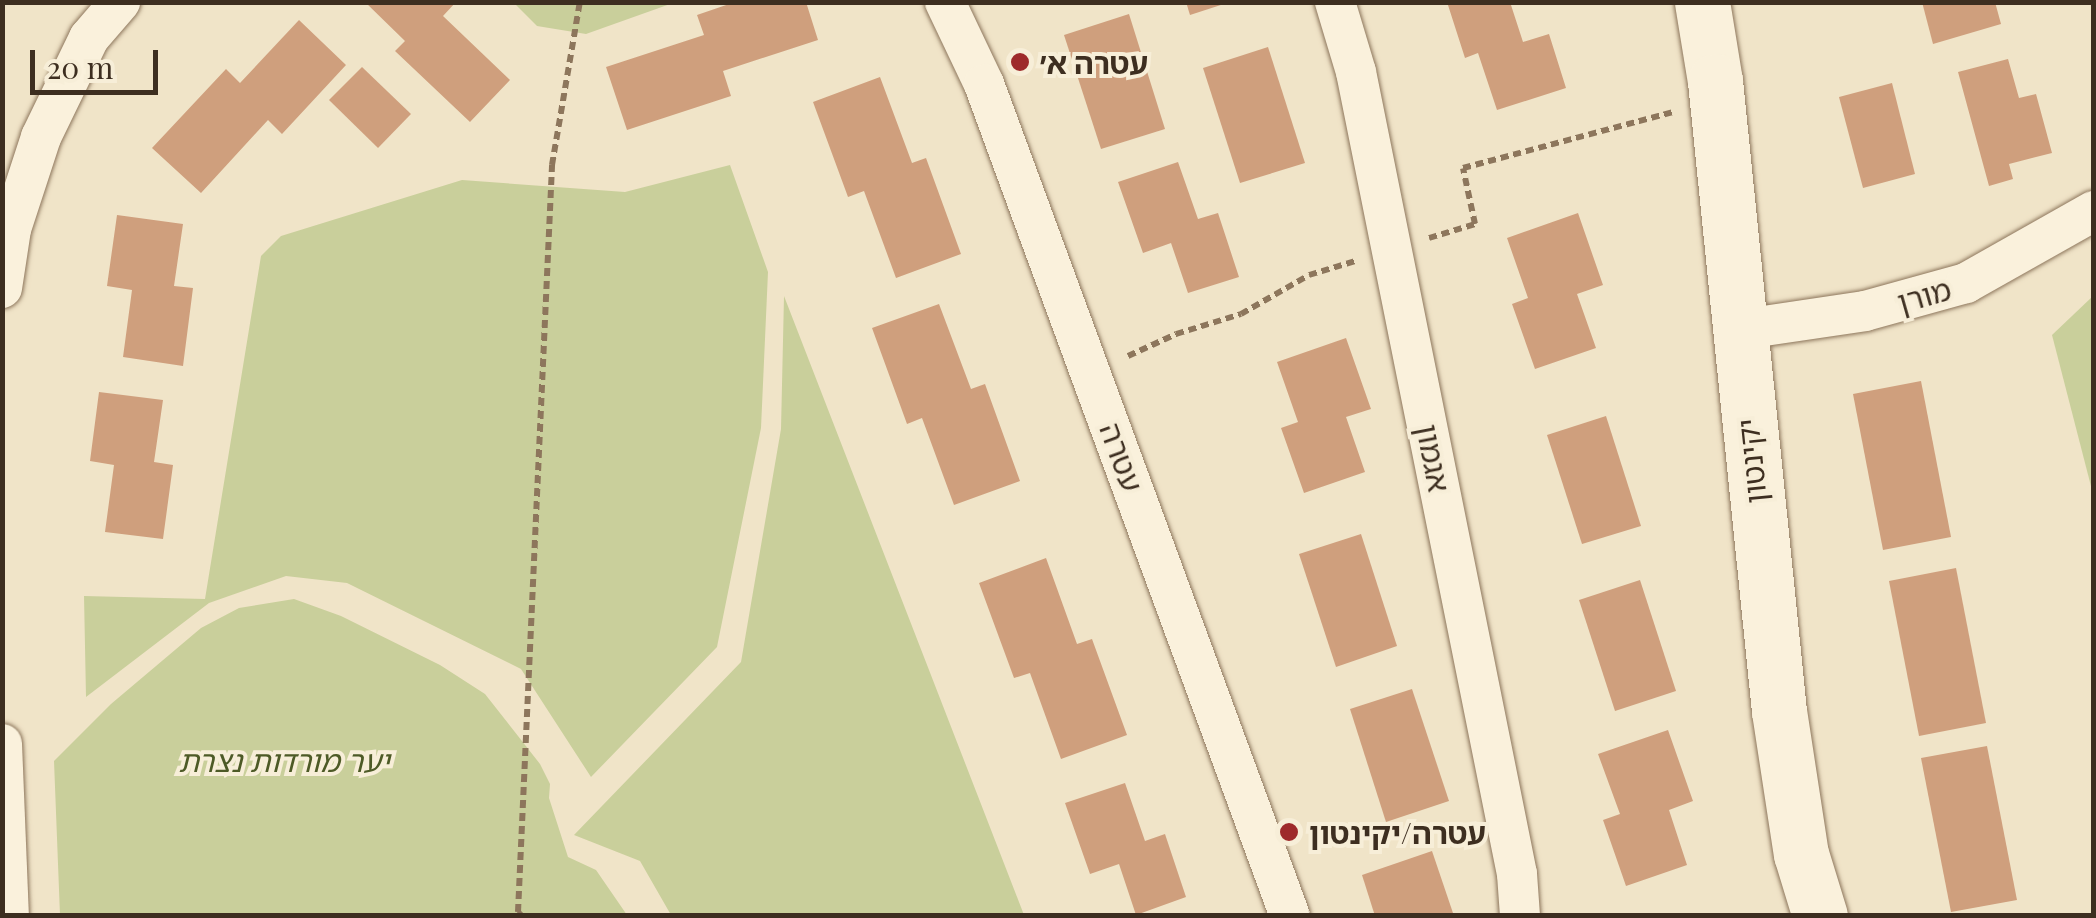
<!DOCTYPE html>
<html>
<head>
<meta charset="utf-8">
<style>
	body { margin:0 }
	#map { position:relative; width:2096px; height:918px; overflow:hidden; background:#f0e4c8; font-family:"Playfair Display","Noto Sans Hebrew",serif }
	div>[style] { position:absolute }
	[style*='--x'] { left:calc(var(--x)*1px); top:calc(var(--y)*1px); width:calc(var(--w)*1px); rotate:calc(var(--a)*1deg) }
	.green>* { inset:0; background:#c9cf9b }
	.building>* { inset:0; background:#cf9f7d }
	.path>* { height:6px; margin-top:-3px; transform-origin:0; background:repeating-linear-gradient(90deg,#8d765c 0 8px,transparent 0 13px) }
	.roads { filter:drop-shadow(0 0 2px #8d765c) drop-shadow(0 0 2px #8d765c) }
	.street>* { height:40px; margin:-20px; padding:0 20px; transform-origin:20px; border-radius:20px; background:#faf1dc }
	.secondary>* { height:55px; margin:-27.5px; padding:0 27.5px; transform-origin:27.5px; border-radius:27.5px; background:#faf1dc }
	.dots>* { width:28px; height:28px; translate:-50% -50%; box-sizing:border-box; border:5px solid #f7eed8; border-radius:50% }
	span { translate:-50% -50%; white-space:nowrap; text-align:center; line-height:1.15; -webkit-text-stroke:8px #f7eed8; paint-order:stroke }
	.poi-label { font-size:30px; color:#3d2e20; font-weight:700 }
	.left { translate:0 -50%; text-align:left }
	.street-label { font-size:30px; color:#3d2e20 }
	.park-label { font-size:30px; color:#4d5a26; font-style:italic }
	.frame { position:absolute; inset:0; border:5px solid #3d2e20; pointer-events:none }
	.scale { position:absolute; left:30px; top:50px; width:128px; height:45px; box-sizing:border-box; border:5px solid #3d2e20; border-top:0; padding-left:12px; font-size:30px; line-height:35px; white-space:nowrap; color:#3d2e20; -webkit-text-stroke:8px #f7eed8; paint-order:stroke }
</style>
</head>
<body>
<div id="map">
	<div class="green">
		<i style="clip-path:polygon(514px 3px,673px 3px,586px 34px,537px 26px)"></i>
		<i style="clip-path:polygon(730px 165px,768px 272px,761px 428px,717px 647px,591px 777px,521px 669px,347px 583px,286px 576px,209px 603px,86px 697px,84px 596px,205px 599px,261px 256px,281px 236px,462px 180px,625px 192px)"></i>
		<i style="clip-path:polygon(784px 296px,1024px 915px,671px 915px,640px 861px,574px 835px,741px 662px,781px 429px)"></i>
		<i style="clip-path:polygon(2093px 296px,2093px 494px,2052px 335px)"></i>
		<i style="clip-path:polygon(294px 599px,341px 616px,440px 665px,485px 694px,540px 764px,550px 784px,549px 798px,568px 857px,596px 870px,627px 915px,60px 915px,54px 761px,111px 704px,201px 628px,239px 608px)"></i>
	</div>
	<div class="building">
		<i style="clip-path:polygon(365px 2px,456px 2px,443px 16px,510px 80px,470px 122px,395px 51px,405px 41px)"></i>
		<i style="clip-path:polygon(735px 2px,806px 2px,818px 40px,723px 71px,731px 96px,627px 130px,606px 67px,704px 35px,697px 15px)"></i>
		<i style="clip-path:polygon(1186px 2px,1227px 2px,1227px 3px,1190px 15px)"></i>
		<i style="clip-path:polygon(1447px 2px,1510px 2px,1523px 42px,1549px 34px,1566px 88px,1497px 110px,1478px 53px,1465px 58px)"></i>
		<i style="clip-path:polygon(1922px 2px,1995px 2px,2001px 24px,1933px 44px)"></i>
		<i style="clip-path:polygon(1129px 14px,1165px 129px,1101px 149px,1064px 35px)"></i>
		<i style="clip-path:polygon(299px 20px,346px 65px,282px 134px,268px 120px,201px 193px,152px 148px,226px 69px,240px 83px)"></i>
		<i style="clip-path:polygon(1268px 47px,1305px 163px,1240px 183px,1203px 68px)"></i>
		<i style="clip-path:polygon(2008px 59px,2019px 98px,2036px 94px,2052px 153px,2009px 164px,2013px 179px,1989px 186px,1958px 72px)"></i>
		<i style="clip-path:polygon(362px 67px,411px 114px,378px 148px,329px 100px)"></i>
		<i style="clip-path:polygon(880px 77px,912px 163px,926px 158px,961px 254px,896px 278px,864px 191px,848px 197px,813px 102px)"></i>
		<i style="clip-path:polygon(1892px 83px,1915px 174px,1863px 188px,1839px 97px)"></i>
		<i style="clip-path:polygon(1178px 162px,1198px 219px,1218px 213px,1239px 277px,1188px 293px,1171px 243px,1143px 253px,1118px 182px)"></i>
		<i style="clip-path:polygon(1578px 213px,1603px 285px,1577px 294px,1596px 348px,1535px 369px,1512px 304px,1528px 298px,1507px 238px)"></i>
		<i style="clip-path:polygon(117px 215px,183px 224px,174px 286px,193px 288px,183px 366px,123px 357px,132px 290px,107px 286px)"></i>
		<i style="clip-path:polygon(939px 304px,971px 389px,985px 384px,1020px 481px,954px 505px,922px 418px,907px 424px,872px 328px)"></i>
		<i style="clip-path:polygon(1346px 338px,1371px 409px,1346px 417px,1365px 472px,1304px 493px,1281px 428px,1298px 422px,1277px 362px)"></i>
		<i style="clip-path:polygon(1921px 381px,1951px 537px,1883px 550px,1853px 394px)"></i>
		<i style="clip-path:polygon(99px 392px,163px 400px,154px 462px,173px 465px,163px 539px,105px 532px,114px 465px,90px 461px)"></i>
		<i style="clip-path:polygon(1606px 416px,1641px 526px,1582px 544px,1547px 435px)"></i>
		<i style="clip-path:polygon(1361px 534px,1397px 646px,1336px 667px,1299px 554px)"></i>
		<i style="clip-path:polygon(1046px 558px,1077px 644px,1092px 639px,1127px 735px,1061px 759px,1030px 673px,1014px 678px,979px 583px)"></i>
		<i style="clip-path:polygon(1956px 568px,1986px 723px,1919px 736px,1889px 581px)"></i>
		<i style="clip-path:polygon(1640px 580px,1676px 691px,1615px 711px,1579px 600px)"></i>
		<i style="clip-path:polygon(1412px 689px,1449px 801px,1386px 822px,1350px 709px)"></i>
		<i style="clip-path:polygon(1668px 730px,1693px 801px,1669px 810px,1687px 865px,1626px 886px,1603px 820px,1620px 814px,1598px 754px)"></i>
		<i style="clip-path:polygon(1987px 746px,2017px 900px,1951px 912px,1921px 758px)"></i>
		<i style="clip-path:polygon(1125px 783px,1145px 841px,1165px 834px,1186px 897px,1136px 915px,1119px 864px,1090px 874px,1065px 803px)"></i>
		<i style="clip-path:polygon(1432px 851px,1454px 916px,1375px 916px,1362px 875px)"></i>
	</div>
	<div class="path">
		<i style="--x:1429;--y:238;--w:48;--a:-16.9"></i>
		<i style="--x:1475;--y:224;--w:57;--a:-102.1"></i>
		<i style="--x:1463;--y:168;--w:217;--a:-14.9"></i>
		<i style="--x:1128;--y:356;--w:53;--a:-24.6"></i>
		<i style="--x:1176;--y:334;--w:68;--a:-17.1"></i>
		<i style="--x:1241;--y:314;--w:78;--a:-29.8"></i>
		<i style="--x:1309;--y:275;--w:48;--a:-16.9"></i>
		<i style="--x:522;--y:916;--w:6;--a:-135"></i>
		<i style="--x:518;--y:912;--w:748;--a:-87.39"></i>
		<i style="--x:552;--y:165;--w:165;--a:-80.3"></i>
	</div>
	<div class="roads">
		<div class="street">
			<i style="--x:945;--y:2;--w:91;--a:64.6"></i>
			<i style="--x:984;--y:84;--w:886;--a:69.81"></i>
			<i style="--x:1335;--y:2;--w:73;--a:73.3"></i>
			<i style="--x:1356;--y:72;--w:818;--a:78.65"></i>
			<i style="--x:1517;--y:874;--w:42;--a:85.9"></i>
			<i style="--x:2;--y:288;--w:60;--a:-81.3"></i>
			<i style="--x:11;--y:229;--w:97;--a:-71.9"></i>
			<i style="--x:41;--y:137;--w:110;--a:-64.1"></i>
			<i style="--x:89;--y:38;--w:48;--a:-49.3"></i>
			<i style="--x:1737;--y:330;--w:129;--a:-8.4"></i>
			<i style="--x:1865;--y:311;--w:105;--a:-15.5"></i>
			<i style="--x:1966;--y:283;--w:147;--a:-29.4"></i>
			<i style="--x:2;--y:744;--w:172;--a:87.7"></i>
		</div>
		<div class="secondary">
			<i style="--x:1702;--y:2;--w:80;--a:80.7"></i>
			<i style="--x:1715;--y:81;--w:633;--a:84.2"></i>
			<i style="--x:1779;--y:711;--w:145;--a:81.3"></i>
			<i style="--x:1801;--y:854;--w:65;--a:73"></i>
		</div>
	</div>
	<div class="dots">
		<i style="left:1020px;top:62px;background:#9e2a2b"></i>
		<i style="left:1289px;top:832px;background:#9e2a2b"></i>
	</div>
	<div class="poi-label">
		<span class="left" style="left:1040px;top:62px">עטרה א׳</span>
		<span class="left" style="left:1309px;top:832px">עטרה/יקינטון</span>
	</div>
	<div class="street-label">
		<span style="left:1924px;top:295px;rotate:-16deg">מורן</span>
		<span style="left:1122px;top:457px;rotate:70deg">עטרה</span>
		<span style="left:1434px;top:458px;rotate:79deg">אגמון</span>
		<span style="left:1751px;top:461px;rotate:-96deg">יקינטון</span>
	</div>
	<div class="park-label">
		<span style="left:284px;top:760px">יער מורדות נצרת</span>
	</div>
	<div class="frame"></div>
	<div class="scale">20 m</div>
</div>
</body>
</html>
